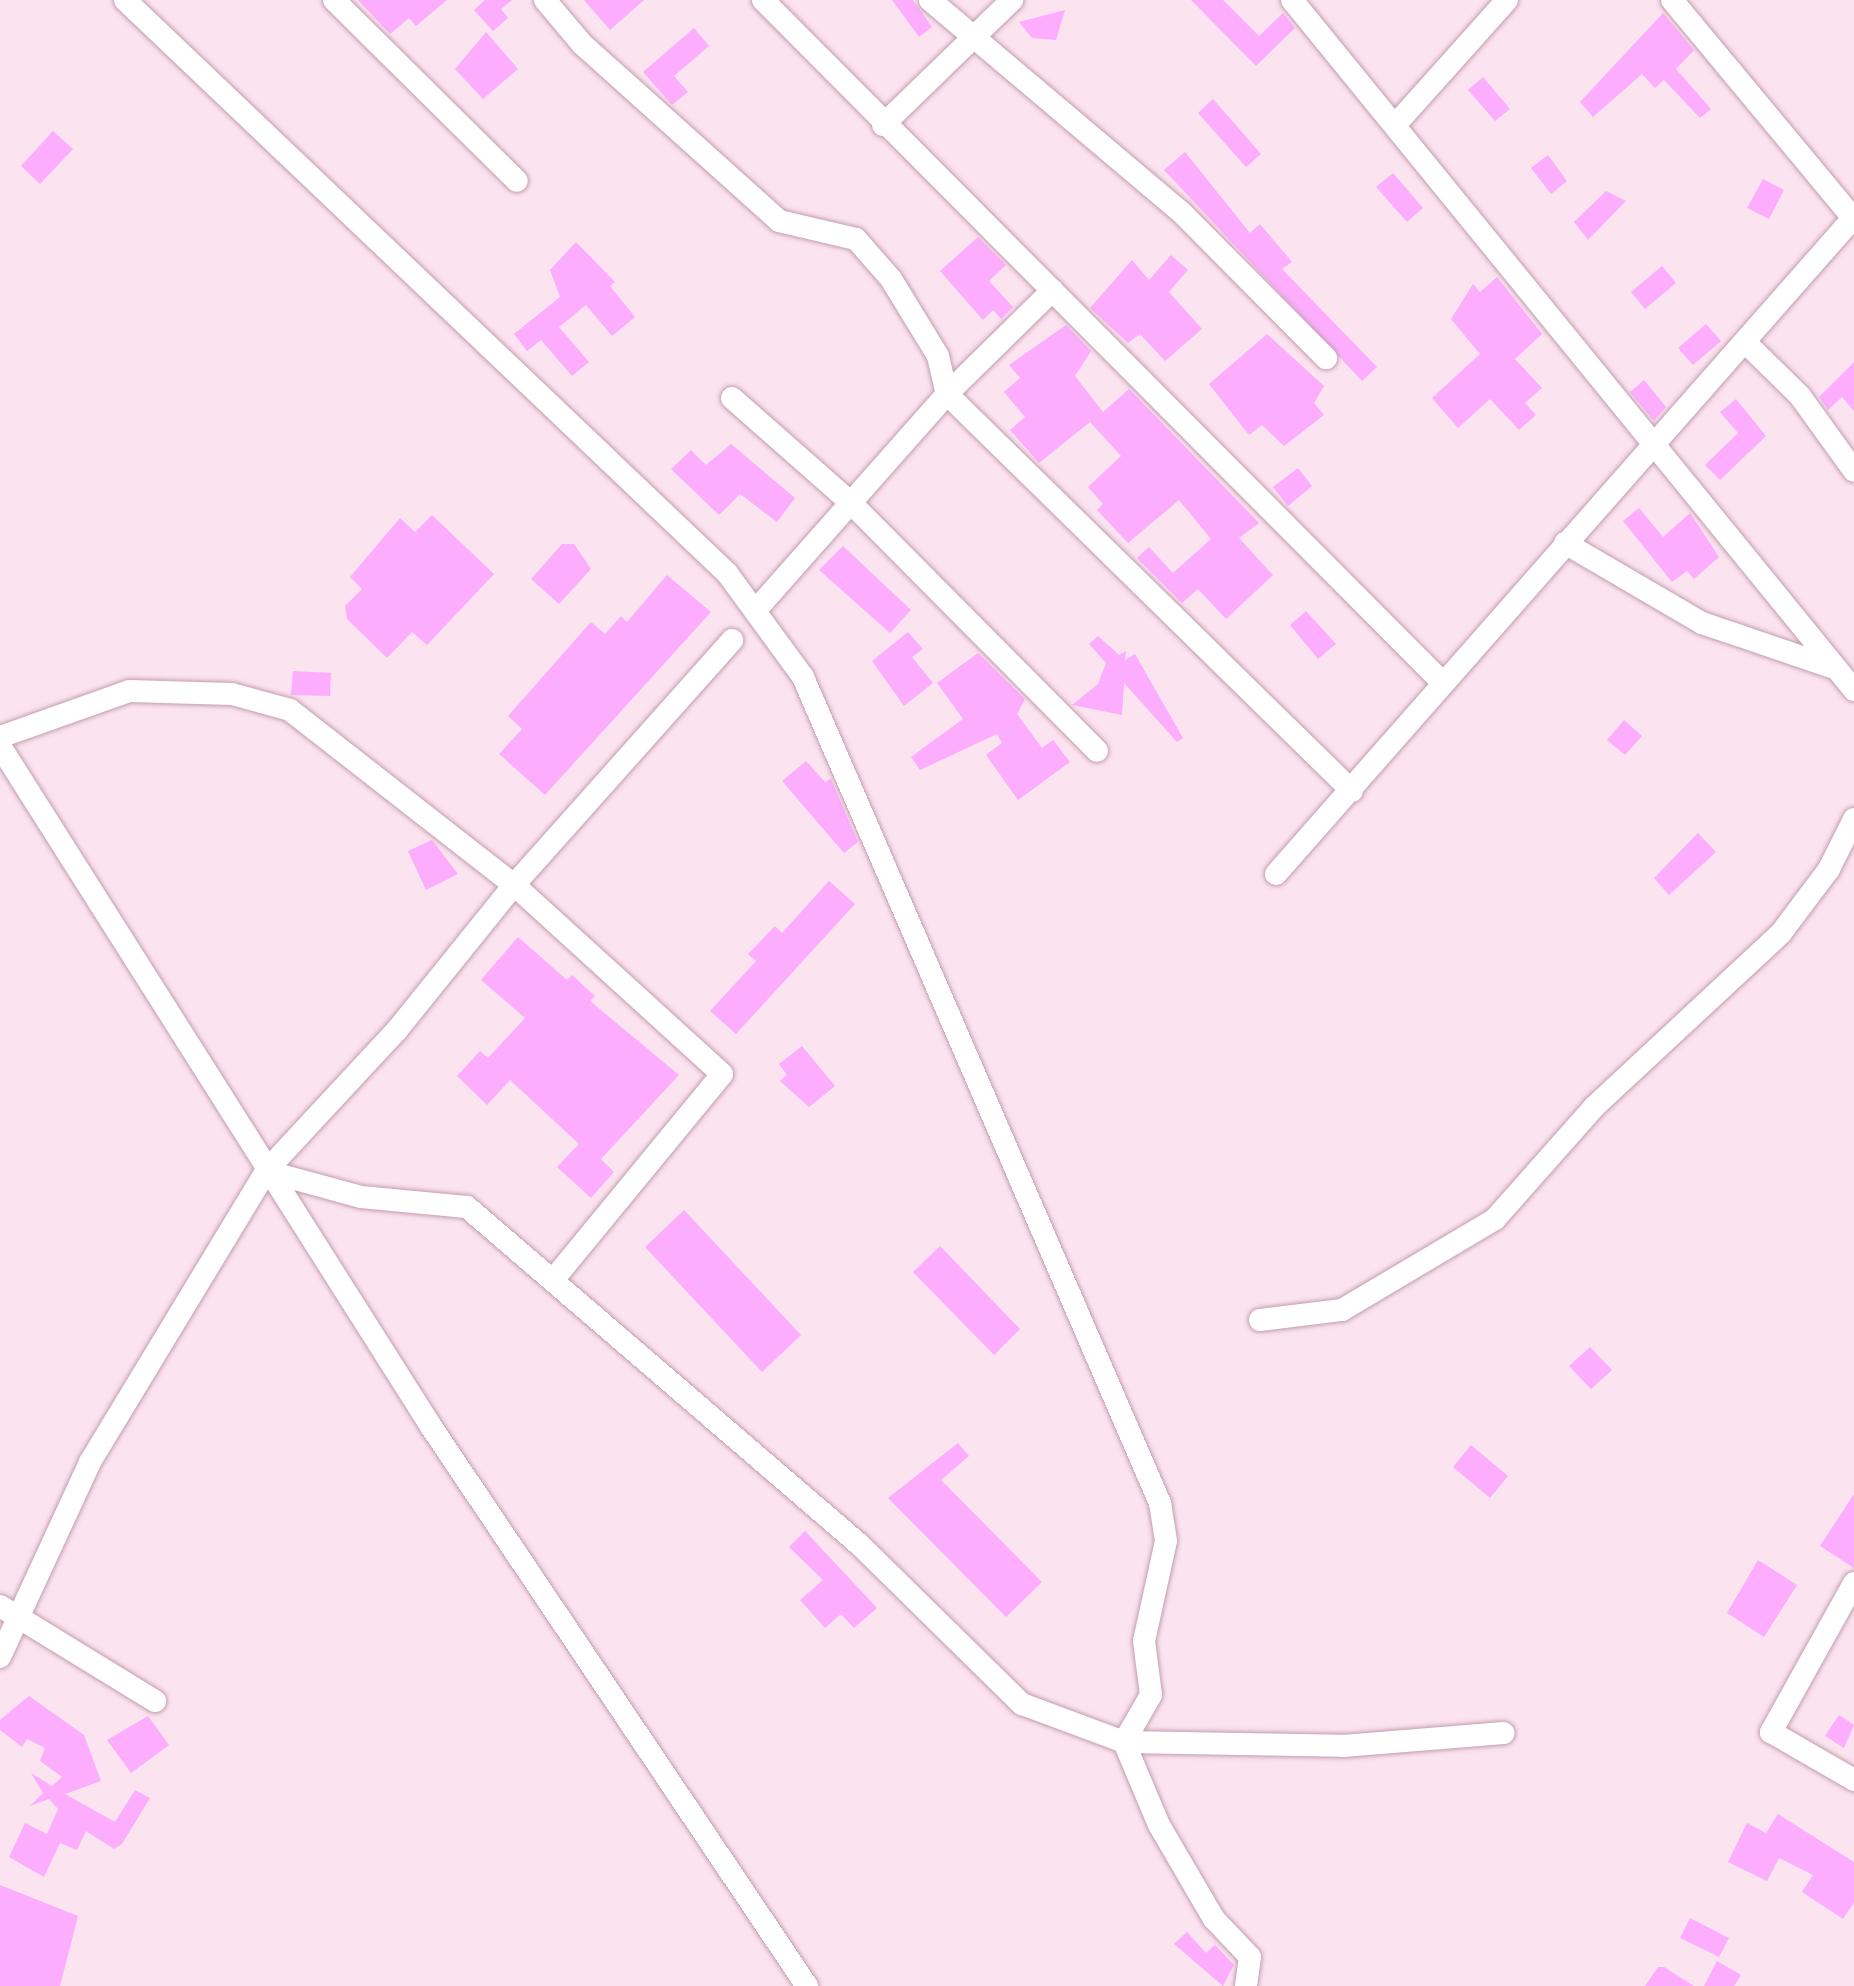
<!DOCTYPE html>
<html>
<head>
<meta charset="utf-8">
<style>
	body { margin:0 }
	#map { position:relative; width:1854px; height:1986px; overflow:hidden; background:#fbe3ef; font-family:"Alegreya Sans",sans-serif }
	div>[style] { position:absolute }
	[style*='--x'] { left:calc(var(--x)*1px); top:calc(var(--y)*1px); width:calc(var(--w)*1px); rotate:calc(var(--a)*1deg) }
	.building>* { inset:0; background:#fcadfd }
	.roads { filter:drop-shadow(0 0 2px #c39db0) drop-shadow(0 0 2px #c39db0) }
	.minor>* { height:22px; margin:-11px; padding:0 11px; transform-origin:11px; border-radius:11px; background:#fff }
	span { translate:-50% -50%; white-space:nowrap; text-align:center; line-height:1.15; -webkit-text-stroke:10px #fbe3ef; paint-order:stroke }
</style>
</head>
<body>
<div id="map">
	<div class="building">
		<i style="clip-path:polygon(358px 0,447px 0,416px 26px,409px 18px,390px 34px)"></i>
		<i style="clip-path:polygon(485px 0,512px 0,501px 9px,508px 18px,493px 31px,474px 10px)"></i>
		<i style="clip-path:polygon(584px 0,644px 0,610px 30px)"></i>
		<i style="clip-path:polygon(892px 0,913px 0,932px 27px,919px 37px)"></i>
		<i style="clip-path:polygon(1191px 0,1223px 0,1259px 36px,1283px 13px,1295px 28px,1256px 66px)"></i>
		<i style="clip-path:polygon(1065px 10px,1056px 40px,1032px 38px,1019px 22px)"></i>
		<i style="clip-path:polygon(1663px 13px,1694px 50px,1676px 69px,1711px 109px,1700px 118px,1664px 80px,1655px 88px,1642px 74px,1593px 117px,1580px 102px)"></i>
		<i style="clip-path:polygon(694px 28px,709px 46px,674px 76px,688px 92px,672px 105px,643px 72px)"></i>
		<i style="clip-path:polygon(486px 32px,518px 69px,483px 99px,455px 69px)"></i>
		<i style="clip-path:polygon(1483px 77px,1510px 109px,1495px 121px,1468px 90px)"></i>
		<i style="clip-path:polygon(1213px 99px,1261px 154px,1246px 167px,1198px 113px)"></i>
		<i style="clip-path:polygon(53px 131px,73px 149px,40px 184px,21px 166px)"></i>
		<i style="clip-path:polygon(1185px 152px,1250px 233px,1260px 224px,1292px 262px,1282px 269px,1377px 367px,1362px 381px,1164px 170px)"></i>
		<i style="clip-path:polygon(1548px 155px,1567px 181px,1551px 194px,1531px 168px)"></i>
		<i style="clip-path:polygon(1393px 173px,1423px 208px,1407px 222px,1376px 187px)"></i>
		<i style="clip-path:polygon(1763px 179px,1784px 190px,1769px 219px,1747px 208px)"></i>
		<i style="clip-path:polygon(1606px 191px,1626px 201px,1588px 240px,1574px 222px)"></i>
		<i style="clip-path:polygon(978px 237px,1006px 265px,989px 281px,1013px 307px,1001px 319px,993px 310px,983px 320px,940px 271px)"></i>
		<i style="clip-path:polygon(576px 242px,615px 282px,610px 286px,635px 317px,612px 336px,586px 305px,559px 327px,589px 362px,572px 376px,541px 340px,527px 351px,514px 334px,560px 297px,550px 270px)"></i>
		<i style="clip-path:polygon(1171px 255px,1188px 270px,1169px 292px,1202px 329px,1165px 361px,1140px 334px,1128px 343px,1090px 308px,1132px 260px,1149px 280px)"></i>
		<i style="clip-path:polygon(1662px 266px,1676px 283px,1645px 309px,1631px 292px)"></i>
		<i style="clip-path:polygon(1497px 277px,1542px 334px,1515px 359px,1542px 388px,1525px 403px,1536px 415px,1519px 430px,1490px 399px,1458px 428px,1432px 398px,1480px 354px,1451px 319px,1473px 284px,1480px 292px)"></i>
		<i style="clip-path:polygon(1706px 324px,1721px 341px,1693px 365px,1678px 348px)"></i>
		<i style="clip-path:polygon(1066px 325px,1091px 351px,1075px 376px,1103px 412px,1129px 389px,1259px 523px,1239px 538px,1273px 575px,1226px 619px,1198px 589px,1182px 603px,1137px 558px,1149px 547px,1173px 573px,1211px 539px,1179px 500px,1128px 543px,1097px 510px,1103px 504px,1088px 487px,1121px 456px,1090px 422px,1039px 463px,1010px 430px,1025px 417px,1004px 392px,1020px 378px,1009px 365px)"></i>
		<i style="clip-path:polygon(1267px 334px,1324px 386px,1314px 403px,1324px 415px,1284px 446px,1262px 425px,1249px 435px,1209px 384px)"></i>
		<i style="clip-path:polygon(1854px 362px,1854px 411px,1842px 397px,1828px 410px,1819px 397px)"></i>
		<i style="clip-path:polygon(1644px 380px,1666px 407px,1654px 421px,1630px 392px)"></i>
		<i style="clip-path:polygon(1736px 399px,1766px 436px,1720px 480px,1705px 465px,1738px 433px,1720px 412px)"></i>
		<i style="clip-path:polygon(731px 444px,795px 498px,777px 522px,740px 494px,719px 515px,671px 469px,691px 450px,706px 465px)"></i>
		<i style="clip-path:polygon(1298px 468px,1312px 486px,1288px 506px,1273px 487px)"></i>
		<i style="clip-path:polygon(1639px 508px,1663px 537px,1690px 513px,1719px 557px,1694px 579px,1687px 571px,1672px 582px,1623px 521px)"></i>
		<i style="clip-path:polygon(432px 515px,494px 574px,427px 645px,412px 632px,387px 658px,347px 619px,345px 606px,362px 589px,350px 577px,400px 518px,415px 532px)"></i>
		<i style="clip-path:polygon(562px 544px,574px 544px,591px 569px,559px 604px,531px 579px)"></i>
		<i style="clip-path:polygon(843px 546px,911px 610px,890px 633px,819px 570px)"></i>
		<i style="clip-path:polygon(667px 575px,711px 612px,545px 795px,499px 754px,522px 729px,508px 716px,591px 622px,605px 634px,621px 616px,627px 622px)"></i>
		<i style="clip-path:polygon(1306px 611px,1336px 644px,1318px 659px,1290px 625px)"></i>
		<i style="clip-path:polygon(908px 632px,923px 649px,912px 657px,933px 683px,904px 706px,872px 661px)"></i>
		<i style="clip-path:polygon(1098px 636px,1119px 655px,1126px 651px,1125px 660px,1135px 654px,1183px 738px,1177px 742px,1124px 683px,1122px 715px,1072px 705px,1098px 684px,1106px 663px,1089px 644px)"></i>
		<i style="clip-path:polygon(978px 653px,1025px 699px,1017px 714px,1042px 748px,1053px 740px,1070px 762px,1018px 800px,986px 755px,1002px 743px,997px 734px,920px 770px,911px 757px,963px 719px,937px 683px)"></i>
		<i style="clip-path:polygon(293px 671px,331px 673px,330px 696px,291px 695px)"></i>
		<i style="clip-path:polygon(1624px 720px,1642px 736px,1625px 755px,1607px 740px)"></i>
		<i style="clip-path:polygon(806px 761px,825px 782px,831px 779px,858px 842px,844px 853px,782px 781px)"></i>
		<i style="clip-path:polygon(1698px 833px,1716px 852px,1669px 895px,1654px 878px)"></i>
		<i style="clip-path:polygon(432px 840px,458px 874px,426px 890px,408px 851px)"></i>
		<i style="clip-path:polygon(829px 881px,855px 904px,736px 1034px,710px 1011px,756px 961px,748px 954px,775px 926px,782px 933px)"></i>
		<i style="clip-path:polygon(518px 937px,567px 980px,572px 975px,595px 996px,590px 1001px,679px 1075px,601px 1159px,614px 1172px,591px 1198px,557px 1167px,579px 1144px,510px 1080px,487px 1105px,457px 1076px,480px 1051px,488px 1058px,525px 1018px,481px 980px)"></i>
		<i style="clip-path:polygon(802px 1046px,835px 1086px,809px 1107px,780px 1081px,787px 1075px,779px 1064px)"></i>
		<i style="clip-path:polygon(684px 1210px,801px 1335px,762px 1372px,645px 1247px)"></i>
		<i style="clip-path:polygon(940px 1246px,1020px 1329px,994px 1355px,913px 1272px)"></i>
		<i style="clip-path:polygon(1590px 1347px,1612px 1370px,1591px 1389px,1569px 1366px)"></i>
		<i style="clip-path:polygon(958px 1443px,969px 1456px,941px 1480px,1042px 1582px,1006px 1617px,888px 1498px)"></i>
		<i style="clip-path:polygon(1471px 1445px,1508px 1476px,1490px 1498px,1453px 1467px)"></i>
		<i style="clip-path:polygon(1854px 1494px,1854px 1568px,1820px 1546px)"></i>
		<i style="clip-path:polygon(805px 1531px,877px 1608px,854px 1628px,841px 1614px,825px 1628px,800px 1600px,823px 1580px,789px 1547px)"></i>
		<i style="clip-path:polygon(1758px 1560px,1797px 1585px,1764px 1637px,1727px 1613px)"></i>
		<i style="clip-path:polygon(29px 1696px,84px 1735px,101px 1781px,65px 1794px,115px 1822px,135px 1790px,150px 1798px,122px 1844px,114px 1849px,86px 1831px,77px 1850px,60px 1843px,44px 1877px,9px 1857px,25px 1823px,47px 1834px,58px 1809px,49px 1799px,30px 1806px,43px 1793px,31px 1773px,52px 1786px,62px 1777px,40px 1761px,45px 1748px,27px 1739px,22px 1747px,0 1730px,0 1720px)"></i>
		<i style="clip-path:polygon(1839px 1715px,1854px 1725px,1844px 1748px,1825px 1736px)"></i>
		<i style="clip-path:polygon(148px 1716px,169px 1745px,131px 1773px,107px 1740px)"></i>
		<i style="clip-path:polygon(1778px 1814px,1854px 1862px,1854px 1903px,1843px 1919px,1802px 1892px,1813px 1875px,1779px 1858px,1767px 1881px,1728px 1862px,1747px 1823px,1766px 1833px)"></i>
		<i style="clip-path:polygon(0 1885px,78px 1916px,60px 1986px,0 1986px)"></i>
		<i style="clip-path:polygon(1690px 1918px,1729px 1938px,1719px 1957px,1680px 1938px)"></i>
		<i style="clip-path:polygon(1187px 1932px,1206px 1953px,1215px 1945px,1234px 1965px,1223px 1986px,1174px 1944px)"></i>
		<i style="clip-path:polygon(1717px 1961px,1741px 1975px,1734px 1986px,1704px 1986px)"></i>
		<i style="clip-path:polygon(1658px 1967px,1664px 1967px,1694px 1986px,1645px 1986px)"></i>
	</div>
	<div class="roads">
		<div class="minor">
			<i style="--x:125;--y:0;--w:831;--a:43.59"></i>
			<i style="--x:727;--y:573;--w:129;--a:53.8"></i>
			<i style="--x:803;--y:677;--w:900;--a:66.63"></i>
			<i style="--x:1160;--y:1503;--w:38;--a:81"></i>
			<i style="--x:1166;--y:1541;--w:102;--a:102.4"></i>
			<i style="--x:1144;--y:1641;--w:54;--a:82.6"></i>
			<i style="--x:1151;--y:1695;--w:54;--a:119.9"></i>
			<i style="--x:1124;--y:1742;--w:90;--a:67.1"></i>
			<i style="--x:1159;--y:1825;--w:109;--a:59.7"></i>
			<i style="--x:1214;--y:1919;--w:52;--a:46.5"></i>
			<i style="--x:1250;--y:1957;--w:29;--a:98"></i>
			<i style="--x:334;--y:0;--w:257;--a:44.7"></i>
			<i style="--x:545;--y:0;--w:57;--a:49.9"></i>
			<i style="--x:582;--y:44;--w:265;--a:41.9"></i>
			<i style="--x:779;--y:221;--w:79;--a:13.2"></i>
			<i style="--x:856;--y:239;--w:53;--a:48.8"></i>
			<i style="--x:891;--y:279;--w:90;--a:58.6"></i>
			<i style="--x:938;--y:356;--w:39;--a:77"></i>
			<i style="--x:947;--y:394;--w:567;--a:44.43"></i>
			<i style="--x:763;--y:0;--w:961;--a:45.13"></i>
			<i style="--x:930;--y:0;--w:329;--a:40.2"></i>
			<i style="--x:1181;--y:212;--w:206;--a:45.2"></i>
			<i style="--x:1292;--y:0;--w:890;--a:50.84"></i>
			<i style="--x:1672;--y:0;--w:285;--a:50.3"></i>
			<i style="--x:1397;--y:123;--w:165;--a:-48.2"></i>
			<i style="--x:883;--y:125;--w:180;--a:-44.1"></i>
			<i style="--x:1745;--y:342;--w:77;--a:44.5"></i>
			<i style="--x:1800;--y:396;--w:92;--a:54.2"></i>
			<i style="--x:732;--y:398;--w:159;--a:41.4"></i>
			<i style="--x:851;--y:503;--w:349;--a:45.2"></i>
			<i style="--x:1565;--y:543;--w:159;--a:30.3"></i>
			<i style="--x:1702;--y:623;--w:136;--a:18.8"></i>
			<i style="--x:755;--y:611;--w:290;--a:-48.5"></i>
			<i style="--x:947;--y:394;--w:148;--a:-44.5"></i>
			<i style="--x:0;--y:737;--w:137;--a:-19.6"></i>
			<i style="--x:129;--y:691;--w:103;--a:1.7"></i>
			<i style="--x:232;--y:694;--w:60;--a:15.4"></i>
			<i style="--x:290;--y:710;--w:284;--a:38"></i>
			<i style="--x:514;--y:885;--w:186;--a:128.9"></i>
			<i style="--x:397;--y:1030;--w:192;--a:132.9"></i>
			<i style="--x:0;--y:746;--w:804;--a:57.65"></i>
			<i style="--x:430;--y:1425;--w:676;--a:56.1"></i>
			<i style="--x:1276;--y:874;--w:875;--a:-48.66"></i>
			<i style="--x:553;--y:1280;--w:266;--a:-50.6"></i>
			<i style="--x:722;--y:1074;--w:281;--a:-137.7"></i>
			<i style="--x:514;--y:885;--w:328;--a:-48.3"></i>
			<i style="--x:1260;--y:1320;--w:83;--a:-7"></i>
			<i style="--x:1342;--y:1310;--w:178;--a:-30.7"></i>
			<i style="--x:1495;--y:1219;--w:149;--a:-48.5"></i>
			<i style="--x:1594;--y:1107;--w:255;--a:-42.9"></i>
			<i style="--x:1781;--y:933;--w:80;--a:-53.1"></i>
			<i style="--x:1829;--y:869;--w:56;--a:-63.4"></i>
			<i style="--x:1854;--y:1583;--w:171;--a:119.1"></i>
			<i style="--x:1771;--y:1732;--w:96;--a:30"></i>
			<i style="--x:0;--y:1606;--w:182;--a:31.5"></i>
			<i style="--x:0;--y:1657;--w:215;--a:-65.2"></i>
			<i style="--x:90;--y:1462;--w:340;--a:-58.8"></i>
			<i style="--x:266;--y:1171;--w:98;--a:15.3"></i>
			<i style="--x:361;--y:1197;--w:106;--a:5.4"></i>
			<i style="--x:467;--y:1207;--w:518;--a:40.7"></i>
			<i style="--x:860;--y:1545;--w:227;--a:44.5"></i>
			<i style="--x:1022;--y:1704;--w:109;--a:20.4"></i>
			<i style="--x:1124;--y:1742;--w:219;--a:1"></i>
			<i style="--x:1343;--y:1746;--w:161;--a:-4.6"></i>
		</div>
	</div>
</div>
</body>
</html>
